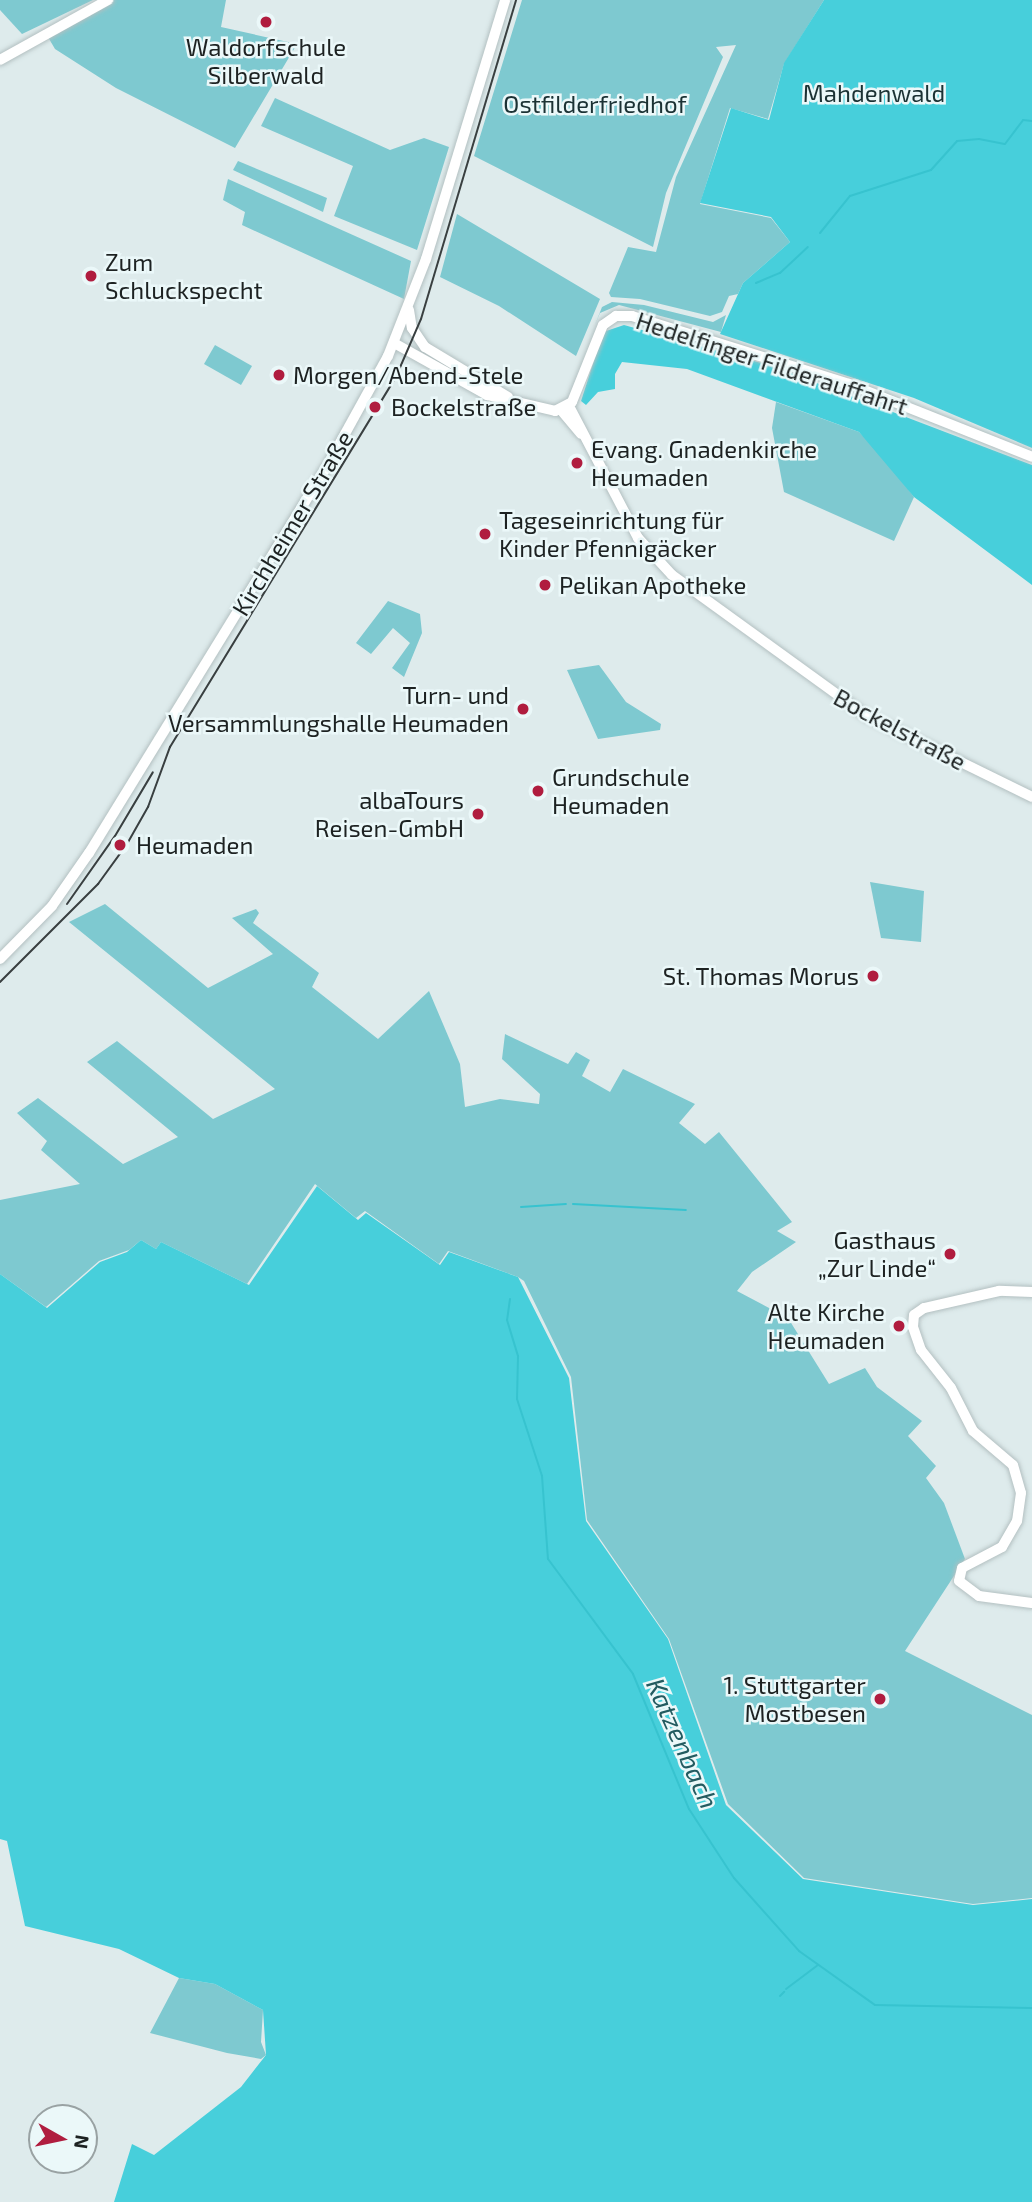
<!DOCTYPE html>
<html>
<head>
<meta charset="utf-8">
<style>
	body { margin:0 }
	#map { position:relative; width:1032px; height:2202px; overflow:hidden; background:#deebec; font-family:"Exo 2",sans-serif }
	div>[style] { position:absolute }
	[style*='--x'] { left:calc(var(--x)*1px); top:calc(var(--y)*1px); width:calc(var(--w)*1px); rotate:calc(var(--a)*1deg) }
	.green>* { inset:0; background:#7ec9d0 }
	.forest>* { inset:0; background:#47cfdb }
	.stream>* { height:2px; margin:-1px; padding:0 1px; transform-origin:1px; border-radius:1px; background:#37c3cf }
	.roads { filter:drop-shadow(0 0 2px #b3c0c1) drop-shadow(0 0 2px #b3c0c1) }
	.secondary>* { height:10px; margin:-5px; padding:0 5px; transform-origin:5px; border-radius:5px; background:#fff }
	.tram>* { height:2px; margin:-1px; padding:0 1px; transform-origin:1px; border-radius:1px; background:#393f40 }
	.dots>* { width:19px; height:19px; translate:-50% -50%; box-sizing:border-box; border:4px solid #ebf8f9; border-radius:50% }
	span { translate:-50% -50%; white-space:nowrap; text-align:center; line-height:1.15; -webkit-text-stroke:5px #ebf8f9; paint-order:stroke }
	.poi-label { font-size:24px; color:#1d2222 }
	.left { translate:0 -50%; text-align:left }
	.right { translate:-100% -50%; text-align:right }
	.park-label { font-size:24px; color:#1b3234 }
	.street-label { font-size:24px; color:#1d2222 }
	.water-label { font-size:26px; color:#235b60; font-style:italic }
	.north { position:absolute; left:28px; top:2104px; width:70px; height:70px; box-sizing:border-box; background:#ebf8f9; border:2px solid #99a2a3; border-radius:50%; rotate:99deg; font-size:19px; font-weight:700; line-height:28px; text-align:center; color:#1d2222 }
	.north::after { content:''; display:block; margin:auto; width:24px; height:32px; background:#b01d3f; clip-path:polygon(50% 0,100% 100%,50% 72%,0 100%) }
</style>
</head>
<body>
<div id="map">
	<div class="green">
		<i style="clip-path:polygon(0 0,93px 0,22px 34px,0 10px)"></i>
		<i style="clip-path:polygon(113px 0,226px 0,221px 27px,297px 44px,235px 148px,116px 88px,55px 49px,48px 37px)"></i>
		<i style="clip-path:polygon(522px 0,824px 0,784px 64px,768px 119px,730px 108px,700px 204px,771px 218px,790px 242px,743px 283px,738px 294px,729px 296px,722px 312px,710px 316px,640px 299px,611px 297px,609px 293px,628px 247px,656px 252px,676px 177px,736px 45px,716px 47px,723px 57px,666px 193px,653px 247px,474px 156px)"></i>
		<i style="clip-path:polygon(275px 98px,390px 150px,424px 138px,449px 147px,417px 250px,334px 216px,353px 166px,261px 126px)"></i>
		<i style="clip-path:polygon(238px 161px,327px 198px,323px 212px,233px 170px)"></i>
		<i style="clip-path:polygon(228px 179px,411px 261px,404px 299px,242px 225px,245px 212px,223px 200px)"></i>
		<i style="clip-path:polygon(457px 214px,600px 299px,576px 356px,499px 306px,440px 277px)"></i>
		<i style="clip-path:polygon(612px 302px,644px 305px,713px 322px,726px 315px,721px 332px,619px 305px,600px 313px,595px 325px,602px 307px)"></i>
		<i style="clip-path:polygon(215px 345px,252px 366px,241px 385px,204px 364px)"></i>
		<i style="clip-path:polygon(776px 402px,859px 432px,884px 458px,914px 497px,894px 541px,784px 492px,772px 428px)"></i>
		<i style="clip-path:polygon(388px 601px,420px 614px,422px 633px,404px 677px,392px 668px,410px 643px,393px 628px,371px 654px,356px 643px)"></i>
		<i style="clip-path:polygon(599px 665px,626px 702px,661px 724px,660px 730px,598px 739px,567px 670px)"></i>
		<i style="clip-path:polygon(870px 882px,924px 891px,921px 942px,881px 938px)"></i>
		<i style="clip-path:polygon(105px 904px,208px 988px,273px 954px,232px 918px,256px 909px,259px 913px,253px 923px,319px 973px,312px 987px,378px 1039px,429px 991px,460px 1064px,465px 1107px,500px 1099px,539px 1104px,540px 1094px,502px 1059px,505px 1034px,568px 1064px,576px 1052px,590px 1060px,582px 1076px,610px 1092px,623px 1069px,695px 1104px,679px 1123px,705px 1144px,719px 1132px,792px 1222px,777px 1231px,796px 1242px,752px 1272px,737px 1291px,788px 1318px,829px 1384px,865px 1368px,877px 1387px,922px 1421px,908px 1436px,936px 1466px,926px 1478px,944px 1503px,965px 1559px,905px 1651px,1032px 1715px,1032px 1898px,973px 1904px,804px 1878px,728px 1804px,669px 1639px,587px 1520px,571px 1377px,524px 1281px,518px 1277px,448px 1251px,439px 1264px,365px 1211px,356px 1218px,315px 1184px,247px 1284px,161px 1242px,156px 1249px,141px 1240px,129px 1250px,99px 1261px,46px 1307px,0 1274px,0 1200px,80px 1184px,41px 1150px,47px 1141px,17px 1113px,38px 1098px,123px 1164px,178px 1137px,87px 1062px,117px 1041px,213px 1119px,275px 1089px,69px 922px)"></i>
		<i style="clip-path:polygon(179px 1978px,215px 1984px,263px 2010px,261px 2042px,266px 2055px,261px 2059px,227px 2053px,150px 2033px)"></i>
	</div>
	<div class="forest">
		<i style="clip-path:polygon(824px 0,1032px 0,1032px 448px,914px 398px,720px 334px,743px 283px,790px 242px,771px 217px,700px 203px,731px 108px,769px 120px,784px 63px)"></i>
		<i style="clip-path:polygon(624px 325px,772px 366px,1032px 465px,1032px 585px,914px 497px,859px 432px,687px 369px,622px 362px,615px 374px,615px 389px,598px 392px,586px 405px,581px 401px,600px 342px,606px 331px)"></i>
		<i style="clip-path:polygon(317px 1186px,358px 1220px,366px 1213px,440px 1265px,449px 1252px,518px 1277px,569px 1378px,586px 1521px,668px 1639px,726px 1805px,803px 1879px,973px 1905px,1032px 1899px,1032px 2202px,114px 2202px,132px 2144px,154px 2155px,241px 2087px,266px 2055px,263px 2010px,215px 1984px,179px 1978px,119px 1949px,25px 1926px,7px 1841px,0 1839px,0 1274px,47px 1308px,100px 1262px,127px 1252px,141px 1240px,156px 1249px,161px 1242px,249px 1285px)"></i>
	</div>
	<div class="stream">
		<i style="--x:820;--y:233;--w:48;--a:-51"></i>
		<i style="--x:850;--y:196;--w:85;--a:-17.8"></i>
		<i style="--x:931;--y:170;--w:39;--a:-48"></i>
		<i style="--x:957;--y:141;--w:22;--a:-5"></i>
		<i style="--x:979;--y:139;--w:26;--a:11"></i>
		<i style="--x:1005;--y:144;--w:30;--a:-53"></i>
		<i style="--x:1023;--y:120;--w:9;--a:6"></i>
		<i style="--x:756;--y:283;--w:26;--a:-23"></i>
		<i style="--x:780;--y:273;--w:38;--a:-43"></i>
		<i style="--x:573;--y:1204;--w:113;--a:3"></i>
		<i style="--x:521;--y:1207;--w:45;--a:-3.8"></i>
		<i style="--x:510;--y:1299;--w:21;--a:98"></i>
		<i style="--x:507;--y:1320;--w:38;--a:73"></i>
		<i style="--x:518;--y:1356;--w:43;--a:91.3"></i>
		<i style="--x:517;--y:1399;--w:81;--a:72"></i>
		<i style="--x:542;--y:1476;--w:83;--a:85.9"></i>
		<i style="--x:548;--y:1559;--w:143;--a:53.5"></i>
		<i style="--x:633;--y:1674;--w:146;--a:67.5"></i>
		<i style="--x:689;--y:1809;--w:82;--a:56.9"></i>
		<i style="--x:734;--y:1878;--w:98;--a:48.3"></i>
		<i style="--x:799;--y:1951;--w:93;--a:35.4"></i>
		<i style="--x:875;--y:2005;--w:157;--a:1.1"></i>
		<i style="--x:786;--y:1989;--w:40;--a:-37"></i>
		<i style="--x:780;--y:1996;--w:6;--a:-45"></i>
	</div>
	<div class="roads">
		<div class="secondary">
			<i style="--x:0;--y:60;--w:124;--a:-29.1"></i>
			<i style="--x:409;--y:310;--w:18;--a:81"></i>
			<i style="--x:412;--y:328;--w:23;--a:56"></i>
			<i style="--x:425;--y:347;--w:97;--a:31.1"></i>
			<i style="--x:394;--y:343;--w:107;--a:29.2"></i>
			<i style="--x:487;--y:395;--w:70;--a:13.2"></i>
			<i style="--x:555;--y:411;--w:19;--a:-28"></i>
			<i style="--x:572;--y:402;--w:83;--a:-68.1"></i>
			<i style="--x:603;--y:325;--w:16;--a:-35"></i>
			<i style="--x:616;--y:316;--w:16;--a:0"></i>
			<i style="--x:632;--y:316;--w:227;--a:17.4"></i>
			<i style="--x:849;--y:384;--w:197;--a:21.7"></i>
			<i style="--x:569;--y:406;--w:149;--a:62.4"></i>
			<i style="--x:638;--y:538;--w:50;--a:47.4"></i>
			<i style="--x:672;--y:575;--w:241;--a:35.9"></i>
			<i style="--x:867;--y:716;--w:184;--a:26.1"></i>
			<i style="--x:561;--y:410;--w:31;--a:50"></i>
			<i style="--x:0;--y:959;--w:74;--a:-45.5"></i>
			<i style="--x:52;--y:906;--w:65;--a:-55.1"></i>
			<i style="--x:89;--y:853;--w:450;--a:-58.4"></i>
			<i style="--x:325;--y:470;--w:130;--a:-61.1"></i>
			<i style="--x:388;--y:356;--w:104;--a:-68.6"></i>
			<i style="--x:426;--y:259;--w:271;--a:-73"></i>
			<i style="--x:1032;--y:1292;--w:33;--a:-178"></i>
			<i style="--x:999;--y:1291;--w:77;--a:167.2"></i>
			<i style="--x:924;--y:1308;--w:12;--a:145"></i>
			<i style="--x:914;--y:1315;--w:12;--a:95"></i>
			<i style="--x:913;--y:1327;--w:24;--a:71"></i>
			<i style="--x:921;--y:1350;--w:48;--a:51.7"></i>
			<i style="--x:951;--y:1388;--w:48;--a:62.9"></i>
			<i style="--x:973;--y:1431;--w:52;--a:40.4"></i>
			<i style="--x:1013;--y:1465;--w:29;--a:74"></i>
			<i style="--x:1021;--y:1493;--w:28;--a:98"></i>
			<i style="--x:1017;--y:1521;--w:30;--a:120"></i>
			<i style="--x:1002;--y:1547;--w:45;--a:152.3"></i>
			<i style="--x:962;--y:1568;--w:13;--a:103"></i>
			<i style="--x:959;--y:1581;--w:25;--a:37"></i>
			<i style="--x:979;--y:1596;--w:53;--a:7.5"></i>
		</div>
	</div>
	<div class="tram">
		<i style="--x:67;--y:904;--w:83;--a:-54.8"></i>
		<i style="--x:115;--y:836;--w:74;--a:-59.3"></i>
		<i style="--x:0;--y:982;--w:139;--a:-45"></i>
		<i style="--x:98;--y:884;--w:49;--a:-54.1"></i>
		<i style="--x:127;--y:844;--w:43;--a:-60.4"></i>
		<i style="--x:148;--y:807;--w:64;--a:-69.9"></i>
		<i style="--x:170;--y:747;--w:431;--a:-58.6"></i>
		<i style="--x:395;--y:379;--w:65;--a:-66.6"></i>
		<i style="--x:421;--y:319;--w:333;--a:-73.4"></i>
	</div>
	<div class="dots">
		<i style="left:266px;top:22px;background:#b01d3f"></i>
		<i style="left:91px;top:276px;background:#b01d3f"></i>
		<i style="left:279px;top:375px;background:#b01d3f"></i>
		<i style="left:375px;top:407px;background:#b01d3f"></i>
		<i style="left:577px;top:463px;background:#b01d3f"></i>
		<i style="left:485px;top:534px;background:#b01d3f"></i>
		<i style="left:545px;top:585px;background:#b01d3f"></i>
		<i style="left:523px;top:709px;background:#b01d3f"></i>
		<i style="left:538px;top:791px;background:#b01d3f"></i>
		<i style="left:478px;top:814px;background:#b01d3f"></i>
		<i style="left:120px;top:845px;background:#b01d3f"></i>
		<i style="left:873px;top:976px;background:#b01d3f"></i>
		<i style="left:950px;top:1254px;background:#b01d3f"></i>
		<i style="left:899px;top:1326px;background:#b01d3f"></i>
		<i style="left:880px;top:1699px;background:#b01d3f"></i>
	</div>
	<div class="poi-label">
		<span style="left:266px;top:61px">Waldorfschule<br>Silberwald</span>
		<span class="left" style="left:105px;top:276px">Zum<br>Schluckspecht</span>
		<span class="left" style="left:293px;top:375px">Morgen/Abend-Stele</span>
		<span class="left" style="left:391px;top:407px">Bockelstraße</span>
		<span class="left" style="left:591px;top:463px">Evang. Gnadenkirche<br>Heumaden</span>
		<span class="left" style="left:499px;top:534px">Tageseinrichtung für<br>Kinder Pfennigäcker</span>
		<span class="left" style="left:559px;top:585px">Pelikan Apotheke</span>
		<span class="right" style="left:509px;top:709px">Turn- und<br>Versammlungshalle Heumaden</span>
		<span class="left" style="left:552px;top:791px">Grundschule<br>Heumaden</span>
		<span class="right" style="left:464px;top:814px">albaTours<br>Reisen-GmbH</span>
		<span class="left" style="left:136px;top:845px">Heumaden</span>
		<span class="right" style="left:859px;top:976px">St. Thomas Morus</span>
		<span class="right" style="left:936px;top:1254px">Gasthaus<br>„Zur Linde“</span>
		<span class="right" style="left:885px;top:1326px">Alte Kirche<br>Heumaden</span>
		<span class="right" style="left:866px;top:1699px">1. Stuttgarter<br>Mostbesen</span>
	</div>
	<div class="park-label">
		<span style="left:874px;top:93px">Mahdenwald</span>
		<span style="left:595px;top:104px">Ostfilderfriedhof</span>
	</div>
	<div class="street-label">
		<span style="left:772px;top:363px;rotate:18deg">Hedelfinger Filderauffahrt</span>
		<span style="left:292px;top:523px;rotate:-59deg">Kirchheimer Straße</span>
		<span style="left:900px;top:729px;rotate:28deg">Bockelstraße</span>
	</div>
	<div class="water-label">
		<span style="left:683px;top:1743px;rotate:66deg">Katzenbach</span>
	</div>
	<div class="north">N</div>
</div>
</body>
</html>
